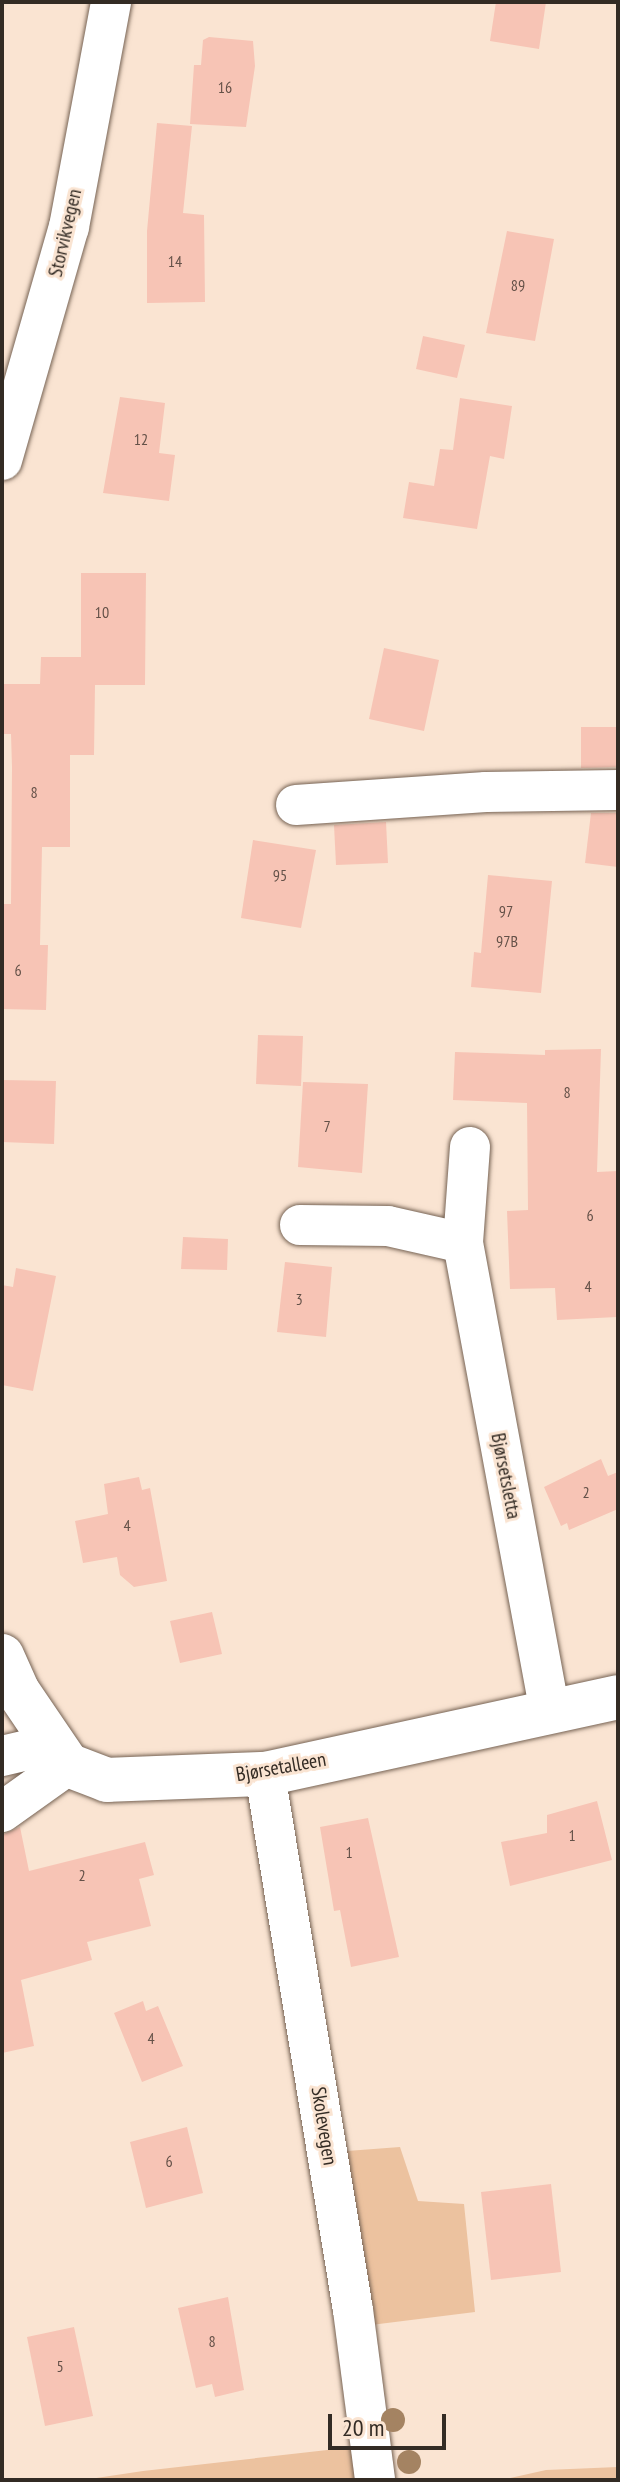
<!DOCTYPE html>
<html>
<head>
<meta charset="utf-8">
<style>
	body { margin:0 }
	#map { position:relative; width:620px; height:2482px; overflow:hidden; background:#fae4d2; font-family:"PT Sans Narrow",sans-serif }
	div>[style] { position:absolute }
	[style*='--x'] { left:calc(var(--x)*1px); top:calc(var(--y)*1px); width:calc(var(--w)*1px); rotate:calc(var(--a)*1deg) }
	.green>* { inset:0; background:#ecc29f }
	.building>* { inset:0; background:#f7c4b5 }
	.roads { filter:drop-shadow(0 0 2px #766354) drop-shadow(0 0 2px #766354) }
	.minor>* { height:40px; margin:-20px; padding:0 20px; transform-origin:20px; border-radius:20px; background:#fff }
	.major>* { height:44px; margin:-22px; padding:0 22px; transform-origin:22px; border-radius:22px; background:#fff }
	.trees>* { width:24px; height:24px; margin:-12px; border-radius:50%; background:#a48362 }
	span { translate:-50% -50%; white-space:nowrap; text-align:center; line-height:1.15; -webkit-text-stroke:6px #fae4d2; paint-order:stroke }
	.number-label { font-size:16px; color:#645148 }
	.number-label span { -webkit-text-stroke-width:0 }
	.street-label { font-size:20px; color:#332b24 }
	.frame { position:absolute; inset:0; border:4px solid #332b24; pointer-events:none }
	.scale { position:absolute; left:328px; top:2414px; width:118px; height:36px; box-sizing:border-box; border:4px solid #332b24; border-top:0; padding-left:10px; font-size:24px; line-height:28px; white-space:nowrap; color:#332b24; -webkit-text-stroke:6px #fae4d2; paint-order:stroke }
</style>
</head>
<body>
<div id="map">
	<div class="green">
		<i style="clip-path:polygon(400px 2147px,418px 2201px,464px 2204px,475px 2312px,371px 2325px,347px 2151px)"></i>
		<i style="clip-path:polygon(354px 2447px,359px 2480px,83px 2480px,143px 2471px)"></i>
		<i style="clip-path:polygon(618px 2467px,618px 2480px,501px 2480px,546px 2470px)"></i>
	</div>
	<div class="building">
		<i style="clip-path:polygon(496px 2px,546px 2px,539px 49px,490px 41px)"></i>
		<i style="clip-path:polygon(209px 37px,253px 41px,255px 66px,246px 127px,190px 124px,194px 65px,201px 65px,203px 40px)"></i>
		<i style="clip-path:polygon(157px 123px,192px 126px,183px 213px,204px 215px,205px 302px,147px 303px,147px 231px)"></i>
		<i style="clip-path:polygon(507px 231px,554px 239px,535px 341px,486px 333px)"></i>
		<i style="clip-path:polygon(423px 336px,465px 345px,457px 378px,416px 369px)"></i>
		<i style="clip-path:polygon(120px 397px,165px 403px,159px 453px,175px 455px,169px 501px,103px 493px)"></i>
		<i style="clip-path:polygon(460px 398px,512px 406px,504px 459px,490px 456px,477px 529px,403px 518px,409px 482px,434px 486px,440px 449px,453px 450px)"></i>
		<i style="clip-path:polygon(81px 573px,146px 573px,145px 685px,95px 685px,94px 755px,70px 755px,70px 847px,42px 847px,40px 945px,48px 945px,46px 1010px,2px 1009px,2px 904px,11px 904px,12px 767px,11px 734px,2px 734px,2px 684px,40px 684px,41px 657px,81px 657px)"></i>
		<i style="clip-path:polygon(384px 648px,439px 660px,424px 731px,369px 719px)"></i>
		<i style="clip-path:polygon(581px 727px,618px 727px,618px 767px,581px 768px)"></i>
		<i style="clip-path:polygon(591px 813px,618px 813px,618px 867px,585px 863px)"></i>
		<i style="clip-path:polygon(386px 822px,388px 863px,336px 865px,334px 825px)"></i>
		<i style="clip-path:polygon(253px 840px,316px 850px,301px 928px,241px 918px)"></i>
		<i style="clip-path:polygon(488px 875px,552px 881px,541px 993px,471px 987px,474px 952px,481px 953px)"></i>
		<i style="clip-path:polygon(258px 1035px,303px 1036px,301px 1086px,256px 1084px)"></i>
		<i style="clip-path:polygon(601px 1049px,597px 1172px,618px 1171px,617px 1317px,557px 1320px,555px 1288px,510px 1289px,507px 1211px,528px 1210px,527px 1103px,453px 1100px,455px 1052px,545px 1055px,545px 1050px)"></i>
		<i style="clip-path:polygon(2px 1080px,56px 1081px,54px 1144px,2px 1142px)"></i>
		<i style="clip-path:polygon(303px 1082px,368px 1084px,362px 1173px,298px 1167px)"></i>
		<i style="clip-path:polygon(183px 1237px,228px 1239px,227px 1270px,181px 1269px)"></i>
		<i style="clip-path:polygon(285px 1262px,332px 1267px,326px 1337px,277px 1332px)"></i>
		<i style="clip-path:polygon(16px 1268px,56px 1276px,33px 1391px,2px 1385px,2px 1285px,13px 1287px)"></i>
		<i style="clip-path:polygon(601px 1459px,608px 1476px,618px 1472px,618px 1509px,569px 1530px,567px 1523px,561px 1526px,544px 1487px)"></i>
		<i style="clip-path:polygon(139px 1477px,142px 1490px,150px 1488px,167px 1581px,134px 1587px,120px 1575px,117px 1557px,83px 1563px,75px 1521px,108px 1514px,104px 1484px)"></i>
		<i style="clip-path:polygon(212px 1612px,222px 1654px,180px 1663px,170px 1621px)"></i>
		<i style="clip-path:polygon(597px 1801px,612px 1860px,510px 1886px,501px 1842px,547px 1833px,547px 1815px)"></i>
		<i style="clip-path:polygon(368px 1818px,399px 1957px,351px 1967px,340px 1910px,334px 1911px,320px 1827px)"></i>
		<i style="clip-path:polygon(20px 1827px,29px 1871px,145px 1842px,154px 1875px,139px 1879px,151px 1926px,87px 1942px,92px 1960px,21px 1980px,34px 2046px,2px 2053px,2px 1835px)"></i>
		<i style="clip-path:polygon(143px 2001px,146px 2011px,158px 2006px,183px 2066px,142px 2082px,114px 2013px)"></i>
		<i style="clip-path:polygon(187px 2127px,203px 2193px,146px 2208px,130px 2142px)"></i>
		<i style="clip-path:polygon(551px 2184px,561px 2272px,491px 2280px,481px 2192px)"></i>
		<i style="clip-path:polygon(228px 2297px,244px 2390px,215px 2397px,212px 2384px,196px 2388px,178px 2308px)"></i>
		<i style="clip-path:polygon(74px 2327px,93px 2416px,45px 2426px,27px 2337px)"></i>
	</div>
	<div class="roads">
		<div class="minor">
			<i style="--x:2;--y:460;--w:242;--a:-74"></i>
			<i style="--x:69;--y:227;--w:229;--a:-79.4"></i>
			<i style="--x:296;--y:805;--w:190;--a:-3.9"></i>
			<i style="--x:486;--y:792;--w:132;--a:-0.9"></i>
			<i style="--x:470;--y:1147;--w:96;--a:94.2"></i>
			<i style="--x:463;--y:1243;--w:473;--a:79.5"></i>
			<i style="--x:300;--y:1225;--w:88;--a:0.7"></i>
			<i style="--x:388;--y:1226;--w:77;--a:12.8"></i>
			<i style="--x:2;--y:1756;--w:52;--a:-13.2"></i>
			<i style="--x:265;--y:1774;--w:543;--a:80.68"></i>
			<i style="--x:353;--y:2310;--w:171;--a:82.6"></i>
			<i style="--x:2;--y:1812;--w:81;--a:-35.5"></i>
		</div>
		<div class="major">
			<i style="--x:2;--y:1656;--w:37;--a:66"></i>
			<i style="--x:17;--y:1690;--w:91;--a:55.8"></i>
			<i style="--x:68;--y:1765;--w:42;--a:21"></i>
			<i style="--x:107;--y:1780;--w:158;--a:-2.2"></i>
			<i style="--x:265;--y:1774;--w:361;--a:-12.3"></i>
		</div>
	</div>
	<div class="trees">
		<i style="left:393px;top:2420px"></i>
		<i style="left:409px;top:2462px"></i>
	</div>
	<div class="number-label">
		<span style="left:225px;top:87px">16</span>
		<span style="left:175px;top:261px">14</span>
		<span style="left:518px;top:285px">89</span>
		<span style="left:141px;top:439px">12</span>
		<span style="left:102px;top:612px">10</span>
		<span style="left:34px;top:792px">8</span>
		<span style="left:280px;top:875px">95</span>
		<span style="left:506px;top:911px">97</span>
		<span style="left:507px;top:941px">97B</span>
		<span style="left:18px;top:970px">6</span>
		<span style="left:567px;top:1092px">8</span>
		<span style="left:327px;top:1126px">7</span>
		<span style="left:590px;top:1215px">6</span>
		<span style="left:588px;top:1286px">4</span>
		<span style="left:299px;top:1299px">3</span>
		<span style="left:586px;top:1492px">2</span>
		<span style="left:127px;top:1525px">4</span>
		<span style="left:572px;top:1835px">1</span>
		<span style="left:349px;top:1852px">1</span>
		<span style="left:82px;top:1875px">2</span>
		<span style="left:151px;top:2038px">4</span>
		<span style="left:169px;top:2161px">6</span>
		<span style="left:212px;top:2341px">8</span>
		<span style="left:60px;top:2366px">5</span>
	</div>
	<div class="street-label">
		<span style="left:65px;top:233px;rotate:-77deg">Storvikvegen</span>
		<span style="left:506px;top:1476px;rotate:79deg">Bjørsetsletta</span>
		<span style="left:281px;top:1767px;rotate:-10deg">Bjørsetalleen</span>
		<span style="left:324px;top:2126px;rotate:81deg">Skolevegen</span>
	</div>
	<div class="frame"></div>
	<div class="scale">20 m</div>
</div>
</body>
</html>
